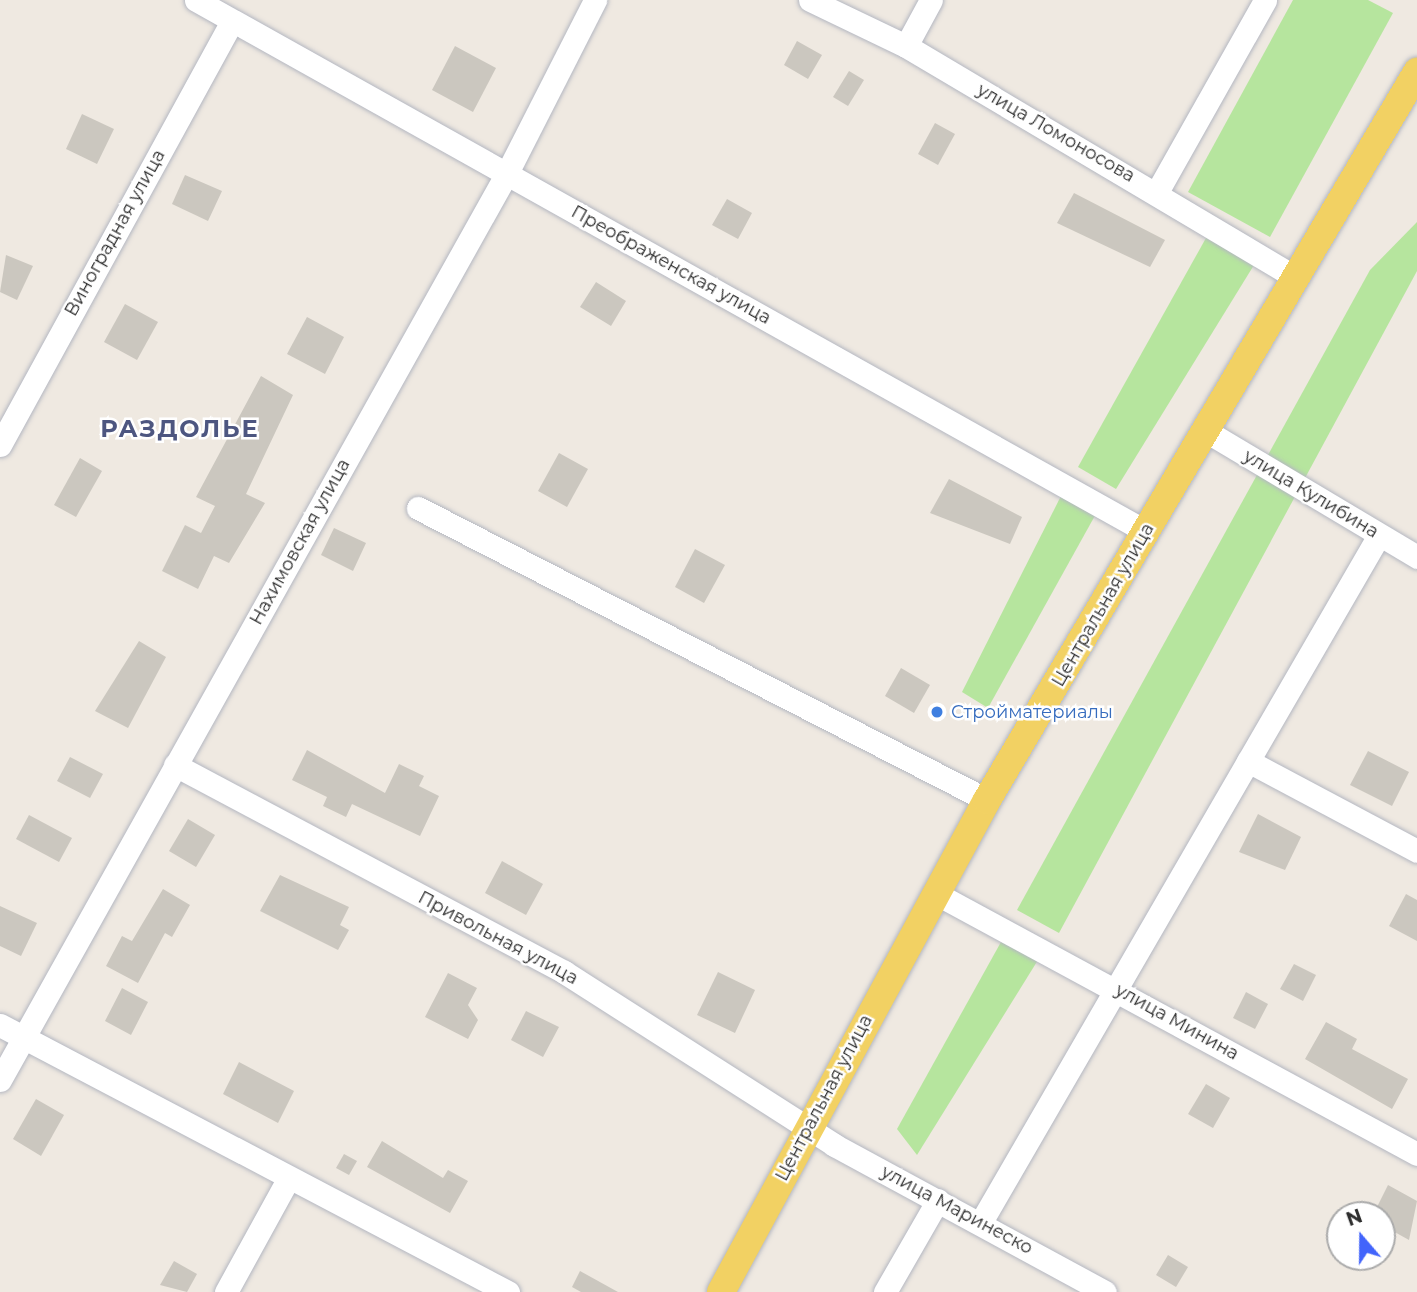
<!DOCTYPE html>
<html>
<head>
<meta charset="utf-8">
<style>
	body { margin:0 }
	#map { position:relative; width:1417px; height:1292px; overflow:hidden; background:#efe9e1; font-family:Montserrat,sans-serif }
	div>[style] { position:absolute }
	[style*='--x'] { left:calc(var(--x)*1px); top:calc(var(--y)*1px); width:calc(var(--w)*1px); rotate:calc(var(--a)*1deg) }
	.green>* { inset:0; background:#b6e59e }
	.building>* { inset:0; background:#cbc7bf }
	.roads { filter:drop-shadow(0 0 2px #b4b7c1) drop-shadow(0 0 2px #b4b7c1) }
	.minor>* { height:23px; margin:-11.5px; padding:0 11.5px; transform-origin:11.5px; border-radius:11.5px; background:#fff }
	.major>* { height:28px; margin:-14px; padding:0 14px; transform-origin:14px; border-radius:14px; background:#f2d163 }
	.dots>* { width:19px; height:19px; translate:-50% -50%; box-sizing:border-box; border:4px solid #fff; border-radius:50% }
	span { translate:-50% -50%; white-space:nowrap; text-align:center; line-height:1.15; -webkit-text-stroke:5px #fff; paint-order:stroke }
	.street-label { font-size:18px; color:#2e2e2e }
	.shop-label { font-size:18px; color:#366cbe }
	.left { translate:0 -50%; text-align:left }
	.district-label { font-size:24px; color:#4d5680; font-weight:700; letter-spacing:2px }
	.north { position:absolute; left:1326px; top:1201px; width:70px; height:70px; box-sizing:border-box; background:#fff; border:2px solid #ababab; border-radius:50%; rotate:340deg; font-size:19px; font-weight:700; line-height:28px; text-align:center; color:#2e2e2e }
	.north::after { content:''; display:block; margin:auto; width:24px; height:32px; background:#4264fb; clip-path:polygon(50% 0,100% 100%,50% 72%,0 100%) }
</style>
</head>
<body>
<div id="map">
	<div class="green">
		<i style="clip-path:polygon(1293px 0,1368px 0,1393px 13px,1270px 237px,1188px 192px)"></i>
		<i style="clip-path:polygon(1417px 222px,1417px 271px,1059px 933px,1017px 910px,1370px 270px)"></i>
		<i style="clip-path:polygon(1206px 238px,1254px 265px,1116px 489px,1078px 467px)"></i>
		<i style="clip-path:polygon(1062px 494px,1097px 512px,988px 708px,962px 692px)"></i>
		<i style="clip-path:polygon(1001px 942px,1038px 960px,917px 1155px,897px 1129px)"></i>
	</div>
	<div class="building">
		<i style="clip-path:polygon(797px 41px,822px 55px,808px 79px,784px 65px)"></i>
		<i style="clip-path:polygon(455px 46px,496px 68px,473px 112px,432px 90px)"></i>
		<i style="clip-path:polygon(849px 71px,864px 80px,848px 106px,833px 97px)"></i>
		<i style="clip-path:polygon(82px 114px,114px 129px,97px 164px,66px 149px)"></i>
		<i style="clip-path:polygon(935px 123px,955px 134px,938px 165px,918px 154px)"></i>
		<i style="clip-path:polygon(185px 175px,222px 191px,208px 221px,172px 204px)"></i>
		<i style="clip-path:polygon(1074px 193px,1165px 240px,1150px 267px,1057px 223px)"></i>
		<i style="clip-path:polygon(727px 199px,752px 213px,738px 239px,712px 225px)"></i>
		<i style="clip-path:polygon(6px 255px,33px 266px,17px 300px,0 292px)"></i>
		<i style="clip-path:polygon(596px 282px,626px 301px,611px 326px,580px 307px)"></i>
		<i style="clip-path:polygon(125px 304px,158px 322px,137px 360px,104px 342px)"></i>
		<i style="clip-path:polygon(307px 317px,344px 337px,325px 374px,287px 354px)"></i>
		<i style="clip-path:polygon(261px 376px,293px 395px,246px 494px,265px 503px,229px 563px,214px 556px,198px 589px,162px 571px,185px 525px,201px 533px,215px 506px,196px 497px)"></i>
		<i style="clip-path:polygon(559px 453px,588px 469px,567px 507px,538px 491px)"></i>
		<i style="clip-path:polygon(80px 458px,102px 471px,76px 517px,54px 505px)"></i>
		<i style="clip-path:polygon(949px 479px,1022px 517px,1010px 544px,930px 513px)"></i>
		<i style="clip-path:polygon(334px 528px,366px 543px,353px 571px,321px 555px)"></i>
		<i style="clip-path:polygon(695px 549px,725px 565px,704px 603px,675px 587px)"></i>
		<i style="clip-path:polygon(139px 641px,166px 657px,128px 728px,95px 711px)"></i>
		<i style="clip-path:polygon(901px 668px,930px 685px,914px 713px,885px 696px)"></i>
		<i style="clip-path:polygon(307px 750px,385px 793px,399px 764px,424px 776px,419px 786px,439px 796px,420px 836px,352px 804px,346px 817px,323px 806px,327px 797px,292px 780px)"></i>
		<i style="clip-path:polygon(1368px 751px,1409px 772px,1392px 806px,1350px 785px)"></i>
		<i style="clip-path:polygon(70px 757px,103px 774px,90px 798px,57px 781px)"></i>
		<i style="clip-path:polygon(1258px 814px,1301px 837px,1285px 870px,1239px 852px)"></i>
		<i style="clip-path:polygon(29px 815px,72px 838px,59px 862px,16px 839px)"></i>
		<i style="clip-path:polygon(188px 819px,215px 835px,196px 867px,169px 851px)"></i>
		<i style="clip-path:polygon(502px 861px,543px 884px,526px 915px,485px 893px)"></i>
		<i style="clip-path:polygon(280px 875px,349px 907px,340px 925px,349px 930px,338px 950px,260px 911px)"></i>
		<i style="clip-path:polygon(163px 889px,190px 905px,172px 937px,165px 933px,138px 983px,106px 966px,122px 936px,132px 941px)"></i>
		<i style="clip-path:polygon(1406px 894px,1417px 900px,1417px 941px,1389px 926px)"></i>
		<i style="clip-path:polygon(0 906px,37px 923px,21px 956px,0 946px)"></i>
		<i style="clip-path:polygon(1294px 964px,1316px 975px,1303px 1001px,1280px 989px)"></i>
		<i style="clip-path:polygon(718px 972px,755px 990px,735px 1033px,697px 1015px)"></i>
		<i style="clip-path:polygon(448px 973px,477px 988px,468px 1005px,478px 1020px,468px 1039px,425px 1017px)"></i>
		<i style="clip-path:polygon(122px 988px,148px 1002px,131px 1035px,105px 1021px)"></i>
		<i style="clip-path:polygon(1246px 992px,1268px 1004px,1255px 1029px,1233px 1018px)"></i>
		<i style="clip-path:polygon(526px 1011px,559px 1027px,543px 1057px,511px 1040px)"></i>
		<i style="clip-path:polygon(1326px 1022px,1357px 1039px,1352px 1049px,1408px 1079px,1392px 1109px,1305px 1059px)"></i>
		<i style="clip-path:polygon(239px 1062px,294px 1091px,278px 1123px,223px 1094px)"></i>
		<i style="clip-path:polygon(1206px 1084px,1230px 1098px,1213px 1128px,1188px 1114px)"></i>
		<i style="clip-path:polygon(36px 1099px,64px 1115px,41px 1156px,13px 1139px)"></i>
		<i style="clip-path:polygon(382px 1141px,443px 1178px,448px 1170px,468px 1181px,450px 1213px,367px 1167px)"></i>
		<i style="clip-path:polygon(344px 1154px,357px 1161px,349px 1175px,336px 1168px)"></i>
		<i style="clip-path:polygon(1388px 1185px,1417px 1201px,1409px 1240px,1382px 1225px,1382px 1215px,1373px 1215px)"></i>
		<i style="clip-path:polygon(1168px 1255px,1188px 1267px,1176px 1287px,1156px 1275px)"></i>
		<i style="clip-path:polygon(174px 1261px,197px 1274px,187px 1292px,160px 1285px)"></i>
		<i style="clip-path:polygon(580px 1271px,618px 1292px,581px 1292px,572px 1287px)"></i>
	</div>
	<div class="roads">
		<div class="minor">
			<i style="--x:196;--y:0;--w:1087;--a:29.23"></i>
			<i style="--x:810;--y:0;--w:106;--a:25.6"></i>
			<i style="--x:906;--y:46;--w:452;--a:30.7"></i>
			<i style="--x:906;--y:46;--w:52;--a:-61.5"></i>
			<i style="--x:1157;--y:192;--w:220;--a:-60.6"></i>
			<i style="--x:1206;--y:431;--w:246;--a:30.8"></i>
			<i style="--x:0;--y:445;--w:483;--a:-61.3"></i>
			<i style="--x:418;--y:508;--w:640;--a:27.17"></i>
			<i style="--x:1248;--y:761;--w:191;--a:28"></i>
			<i style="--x:175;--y:765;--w:441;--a:28"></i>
			<i style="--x:564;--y:972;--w:321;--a:32.6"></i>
			<i style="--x:834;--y:1145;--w:308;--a:28.5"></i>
			<i style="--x:935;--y:893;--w:548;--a:28.44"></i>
			<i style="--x:0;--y:1025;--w:574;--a:27.73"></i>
			<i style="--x:0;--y:1080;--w:1039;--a:-60.8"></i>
			<i style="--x:507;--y:173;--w:194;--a:-63"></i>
			<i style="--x:981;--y:1222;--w:794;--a:-59.91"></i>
			<i style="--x:226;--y:1292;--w:129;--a:-61.2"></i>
			<i style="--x:885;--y:1292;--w:106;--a:-60.1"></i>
		</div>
		<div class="major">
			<i style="--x:721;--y:1292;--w:559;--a:-61.6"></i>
			<i style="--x:987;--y:800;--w:846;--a:-59.43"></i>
		</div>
	</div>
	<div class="dots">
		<i style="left:937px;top:712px;background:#3f7fe0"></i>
	</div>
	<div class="street-label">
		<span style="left:1056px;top:133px;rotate:30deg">улица Ломоносова</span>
		<span style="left:115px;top:233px;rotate:-61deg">Виноградная улица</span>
		<span style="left:671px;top:265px;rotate:29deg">Преображенская улица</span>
		<span style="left:1311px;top:494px;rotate:31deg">улица Кулибина</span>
		<span style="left:300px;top:542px;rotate:-61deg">Нахимовская улица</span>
		<span style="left:1103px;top:605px;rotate:-60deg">Центральная улица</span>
		<span style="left:498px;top:938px;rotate:28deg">Привольная улица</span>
		<span style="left:1177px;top:1022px;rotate:29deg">улица Минина</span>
		<span style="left:824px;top:1098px;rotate:-62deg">Центральная улица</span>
		<span style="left:957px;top:1210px;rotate:28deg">улица Маринеско</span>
	</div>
	<div class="shop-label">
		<span class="left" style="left:951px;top:712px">Стройматериалы</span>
	</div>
	<div class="district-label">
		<span style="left:180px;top:429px">РАЗДОЛЬЕ</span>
	</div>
	<div class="north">N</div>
</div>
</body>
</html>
